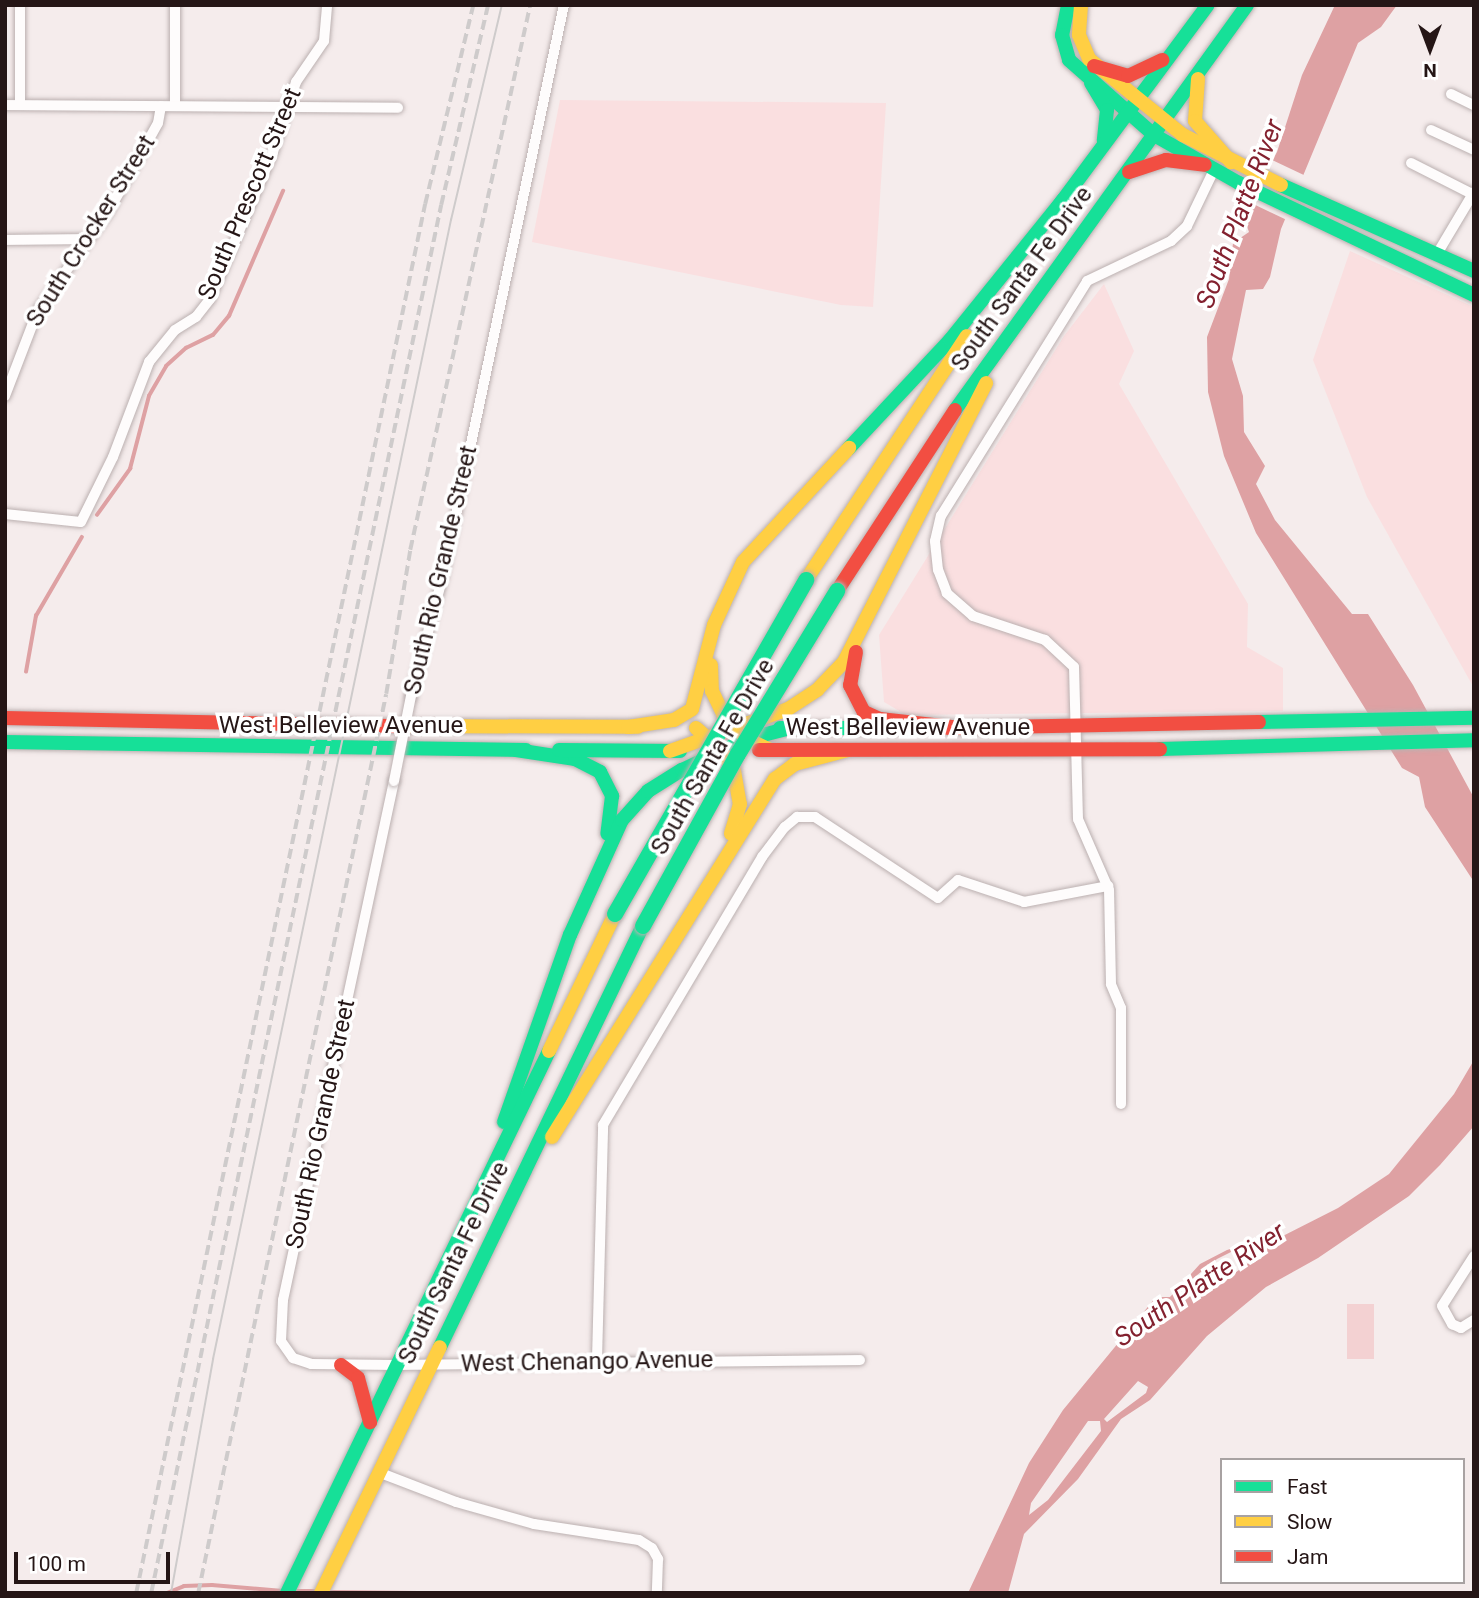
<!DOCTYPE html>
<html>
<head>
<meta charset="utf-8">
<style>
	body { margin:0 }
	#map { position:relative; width:1479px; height:1598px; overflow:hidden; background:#f5ecec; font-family:Roboto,sans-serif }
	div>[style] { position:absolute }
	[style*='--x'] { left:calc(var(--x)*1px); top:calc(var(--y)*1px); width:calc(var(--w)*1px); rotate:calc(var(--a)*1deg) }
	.built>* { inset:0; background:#fadfe0 }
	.green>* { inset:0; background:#f3d1d2 }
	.water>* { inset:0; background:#dea1a3 }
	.pier>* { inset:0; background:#f5ecec }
	.stream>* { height:3.5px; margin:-1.75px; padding:0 1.75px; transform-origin:1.75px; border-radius:1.75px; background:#dea1a3 }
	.roads { filter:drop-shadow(0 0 2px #bbb0b0) drop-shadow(0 0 2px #bbb0b0) }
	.street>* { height:10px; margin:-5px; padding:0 5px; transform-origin:5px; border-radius:5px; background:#fefcfc }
	.fast>* { height:14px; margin:-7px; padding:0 7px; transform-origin:7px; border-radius:7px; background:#16e098 }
	.slow>* { height:14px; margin:-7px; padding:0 7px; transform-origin:7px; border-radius:7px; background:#ffcf43 }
	.jam>* { height:14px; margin:-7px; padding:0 7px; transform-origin:7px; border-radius:7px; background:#f24e42 }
	.tram>* { height:2px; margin:-1px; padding:0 1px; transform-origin:1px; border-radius:1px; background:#cecbcb }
	.rail>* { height:3.5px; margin-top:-1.75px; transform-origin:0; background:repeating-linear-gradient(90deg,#cecbcb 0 10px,transparent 0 15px) }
	.bridges { filter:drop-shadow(0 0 2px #bbb0b0) drop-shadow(0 0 2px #bbb0b0) }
	.street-bridge>* { height:10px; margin:-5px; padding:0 5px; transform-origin:5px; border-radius:5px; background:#fefcfc }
	.fast-bridge>* { height:16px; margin:-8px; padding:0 8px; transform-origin:8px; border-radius:8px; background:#16e098 }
	span { translate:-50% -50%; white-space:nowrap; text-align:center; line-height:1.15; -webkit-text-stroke:7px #fff; paint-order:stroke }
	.street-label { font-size:24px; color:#251616 }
	.water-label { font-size:26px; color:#83212f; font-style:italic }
	.frame { position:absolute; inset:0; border:7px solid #251616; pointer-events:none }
	.legend { position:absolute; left:1220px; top:1458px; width:245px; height:126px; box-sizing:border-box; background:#fff; border:2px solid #a8a2a2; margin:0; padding:9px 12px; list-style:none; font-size:21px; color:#251616 }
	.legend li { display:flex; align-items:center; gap:14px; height:35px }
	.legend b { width:35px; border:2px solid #a8a2a2 }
	.north { position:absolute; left:1395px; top:14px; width:70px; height:70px; -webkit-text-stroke:5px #fff; paint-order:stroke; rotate:180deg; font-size:19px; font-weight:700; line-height:28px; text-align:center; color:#251616 }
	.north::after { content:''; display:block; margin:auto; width:24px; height:32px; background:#251616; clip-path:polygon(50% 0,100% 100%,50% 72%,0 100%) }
	.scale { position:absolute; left:14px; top:1552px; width:156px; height:32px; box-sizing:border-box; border:4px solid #251616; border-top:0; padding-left:9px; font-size:21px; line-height:24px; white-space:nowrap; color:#251616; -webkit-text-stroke:5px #fff; paint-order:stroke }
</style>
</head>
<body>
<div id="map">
	<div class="built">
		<i style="clip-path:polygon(560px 100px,886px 103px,873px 307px,841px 305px,532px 242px)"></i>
		<i style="clip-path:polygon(1350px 251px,1474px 307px,1474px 688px,1367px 497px,1313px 360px)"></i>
		<i style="clip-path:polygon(1104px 284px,1134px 351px,1119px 384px,1248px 604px,1247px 647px,1283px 668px,1283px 711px,906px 715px,884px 702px,879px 635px,1064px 336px)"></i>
	</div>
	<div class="green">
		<i style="clip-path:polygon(1347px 1304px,1374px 1304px,1374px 1359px,1347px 1359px)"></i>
	</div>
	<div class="water">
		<i style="clip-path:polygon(1335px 5px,1397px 5px,1381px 27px,1358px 43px,1281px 229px,1270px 277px,1263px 289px,1246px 290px,1232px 359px,1243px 396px,1244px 432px,1265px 466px,1256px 484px,1275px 520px,1352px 614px,1368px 614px,1413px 685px,1474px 798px,1474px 882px,1425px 807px,1419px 777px,1402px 768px,1256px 533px,1224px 456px,1208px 392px,1207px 337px,1229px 279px,1233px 243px,1249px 232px,1243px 215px,1277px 152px,1302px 75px)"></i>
		<i style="clip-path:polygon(evenodd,1474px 1060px,1474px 1126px,1440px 1165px,1409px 1196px,1318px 1258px,1266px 1287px,1207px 1336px,1150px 1400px,1121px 1419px,1078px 1479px,1024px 1534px,1008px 1593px,968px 1593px,1029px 1463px,1063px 1410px,1156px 1297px,1170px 1297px,1200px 1264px,1227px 1250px,1256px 1241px,1267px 1244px,1338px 1208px,1389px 1174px,1454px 1094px,1474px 1060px,1265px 1249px,1261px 1259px,1251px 1261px,1208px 1293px,1181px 1298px,1191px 1280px,1217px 1259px,1235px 1250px,1265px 1249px,1474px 1060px,1138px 1381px,1148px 1387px,1146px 1393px,1107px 1422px,1104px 1419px,1138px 1381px,1474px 1060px,1088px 1421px,1100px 1421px,1101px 1431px,1048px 1500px,1029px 1515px,1031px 1503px,1088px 1421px)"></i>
	</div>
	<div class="pier">
		<i style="clip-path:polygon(1270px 159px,1308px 177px,1289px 221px,1247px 201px)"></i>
	</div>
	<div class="stream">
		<i style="--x:97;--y:515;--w:57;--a:-54.3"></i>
		<i style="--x:130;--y:469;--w:75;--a:-75.4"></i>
		<i style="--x:149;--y:396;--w:34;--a:-60"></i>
		<i style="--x:166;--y:366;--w:27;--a:-42"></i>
		<i style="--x:186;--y:348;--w:30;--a:-26"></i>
		<i style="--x:213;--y:335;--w:25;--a:-50"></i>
		<i style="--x:229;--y:316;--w:136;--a:-66.6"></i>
		<i style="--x:26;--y:672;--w:57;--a:-79.9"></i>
		<i style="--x:36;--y:616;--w:91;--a:-59.8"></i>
		<i style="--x:294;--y:1591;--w:20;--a:0"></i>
		<i style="--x:329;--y:1592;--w:89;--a:0.6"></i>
		<i style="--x:167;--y:1593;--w:18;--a:-22"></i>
		<i style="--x:184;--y:1586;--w:28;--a:-2"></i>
		<i style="--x:212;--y:1585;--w:71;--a:4.8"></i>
	</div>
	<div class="roads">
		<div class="street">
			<i style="--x:20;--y:5;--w:99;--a:90"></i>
			<i style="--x:175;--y:5;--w:101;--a:90"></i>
			<i style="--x:1451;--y:94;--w:25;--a:26"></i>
			<i style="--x:5;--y:105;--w:393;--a:0.4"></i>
			<i style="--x:1431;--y:130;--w:47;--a:24.9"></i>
			<i style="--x:1411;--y:163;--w:68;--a:26.9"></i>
			<i style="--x:5;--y:240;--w:81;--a:-0.7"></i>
			<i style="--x:1437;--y:254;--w:72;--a:-59.2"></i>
			<i style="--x:5;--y:396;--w:92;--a:-69"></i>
			<i style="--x:38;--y:310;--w:118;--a:-54.3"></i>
			<i style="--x:107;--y:214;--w:104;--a:-60.7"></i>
			<i style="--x:158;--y:123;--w:17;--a:-80"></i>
			<i style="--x:5;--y:514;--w:76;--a:6"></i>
			<i style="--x:81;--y:522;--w:72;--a:-63.8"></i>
			<i style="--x:113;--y:457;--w:102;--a:-69.2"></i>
			<i style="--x:149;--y:362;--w:41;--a:-50.9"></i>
			<i style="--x:175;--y:330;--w:25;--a:-32"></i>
			<i style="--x:196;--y:317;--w:23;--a:-52"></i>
			<i style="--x:210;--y:299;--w:160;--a:-66.8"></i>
			<i style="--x:273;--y:152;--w:74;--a:-71.8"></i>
			<i style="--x:296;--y:82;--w:50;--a:-55.7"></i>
			<i style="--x:324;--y:41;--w:36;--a:-85"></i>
			<i style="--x:411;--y:696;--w:124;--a:-75.1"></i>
			<i style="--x:443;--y:576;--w:584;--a:-78.04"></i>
			<i style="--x:394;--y:781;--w:531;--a:102.07"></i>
			<i style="--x:283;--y:1300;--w:41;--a:92.8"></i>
			<i style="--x:281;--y:1341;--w:21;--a:55"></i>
			<i style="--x:293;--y:1358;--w:19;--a:18"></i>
			<i style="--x:311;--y:1364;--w:86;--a:0.7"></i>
			<i style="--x:397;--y:1365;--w:463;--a:-0.6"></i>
			<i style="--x:1121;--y:1104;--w:96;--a:-90"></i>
			<i style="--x:1121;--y:1008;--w:26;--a:-113"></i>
			<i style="--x:1111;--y:984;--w:94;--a:-91.2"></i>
			<i style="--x:1109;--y:890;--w:77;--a:-113.6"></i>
			<i style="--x:1078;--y:819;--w:152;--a:-91.5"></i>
			<i style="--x:1074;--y:667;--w:40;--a:-137"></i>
			<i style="--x:1045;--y:640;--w:76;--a:-161.6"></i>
			<i style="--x:973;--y:616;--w:35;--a:-139"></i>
			<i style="--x:947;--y:593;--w:25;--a:-111"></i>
			<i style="--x:938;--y:570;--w:29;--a:-96"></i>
			<i style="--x:935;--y:541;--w:26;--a:-77"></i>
			<i style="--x:941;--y:516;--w:277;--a:-58.1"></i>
			<i style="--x:1087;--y:281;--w:93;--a:-25.5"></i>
			<i style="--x:1171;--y:241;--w:22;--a:-43"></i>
			<i style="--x:1187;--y:226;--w:62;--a:-64.3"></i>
			<i style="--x:1474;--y:1256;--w:59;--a:122.6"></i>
			<i style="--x:1442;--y:1306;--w:21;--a:61"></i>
			<i style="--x:1452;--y:1324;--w:10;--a:24"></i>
			<i style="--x:1461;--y:1328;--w:15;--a:-32"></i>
			<i style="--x:597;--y:1360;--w:235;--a:-88.5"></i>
			<i style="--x:603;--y:1125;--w:312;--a:-59.3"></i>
			<i style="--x:762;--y:857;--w:38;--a:-53"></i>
			<i style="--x:785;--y:827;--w:16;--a:-40"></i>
			<i style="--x:797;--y:817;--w:18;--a:0"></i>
			<i style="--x:815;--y:817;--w:147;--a:33.4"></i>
			<i style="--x:938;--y:898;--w:27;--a:-42"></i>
			<i style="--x:958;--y:880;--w:70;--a:18.4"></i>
			<i style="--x:1024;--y:902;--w:86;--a:-10.8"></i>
			<i style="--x:378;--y:1472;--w:84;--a:21"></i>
			<i style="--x:456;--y:1502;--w:81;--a:15.8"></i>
			<i style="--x:534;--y:1524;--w:106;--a:8.7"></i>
			<i style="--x:639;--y:1540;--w:15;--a:32"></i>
			<i style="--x:652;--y:1548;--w:13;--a:61"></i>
			<i style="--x:658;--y:1559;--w:34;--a:92"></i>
		</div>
		<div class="fast">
			<i style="--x:1068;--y:5;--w:31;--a:101"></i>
			<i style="--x:1062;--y:35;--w:26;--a:74"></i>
			<i style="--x:1069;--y:60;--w:113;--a:41.4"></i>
			<i style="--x:1154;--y:135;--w:98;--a:29.5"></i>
			<i style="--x:1239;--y:183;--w:260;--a:25.5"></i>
			<i style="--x:1091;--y:83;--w:31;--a:59"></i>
			<i style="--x:1107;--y:110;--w:31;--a:96"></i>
			<i style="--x:1281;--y:185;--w:211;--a:24"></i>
			<i style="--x:1057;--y:208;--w:253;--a:-53.4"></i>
			<i style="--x:955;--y:410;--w:499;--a:-54.2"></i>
			<i style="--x:849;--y:448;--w:148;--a:-46.9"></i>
			<i style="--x:950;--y:340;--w:180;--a:-51.1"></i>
			<i style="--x:1259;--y:722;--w:215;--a:-1.1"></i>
			<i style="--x:780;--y:728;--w:117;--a:0"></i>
			<i style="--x:5;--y:742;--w:521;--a:0.88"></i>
			<i style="--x:1160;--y:749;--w:314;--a:-1.6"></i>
			<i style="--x:516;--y:750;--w:60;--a:8.7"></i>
			<i style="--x:575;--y:759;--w:28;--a:27"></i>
			<i style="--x:600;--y:772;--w:27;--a:63"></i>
			<i style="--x:612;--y:796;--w:38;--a:97"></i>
			<i style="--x:559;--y:750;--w:121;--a:0.5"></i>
			<i style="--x:504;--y:1122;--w:198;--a:-70.6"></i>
			<i style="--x:570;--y:935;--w:126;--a:-65.7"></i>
			<i style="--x:622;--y:820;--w:39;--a:-48"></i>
			<i style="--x:648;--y:791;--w:40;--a:-32"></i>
			<i style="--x:682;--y:770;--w:72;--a:-25.5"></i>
			<i style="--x:747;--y:739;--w:44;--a:-14.3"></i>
			<i style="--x:440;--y:1347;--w:467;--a:-64.3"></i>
			<i style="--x:287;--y:1593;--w:602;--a:-64.2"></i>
		</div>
		<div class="slow">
			<i style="--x:1081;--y:5;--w:30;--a:94"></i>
			<i style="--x:1079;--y:35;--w:26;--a:67"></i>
			<i style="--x:1089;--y:59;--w:121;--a:39"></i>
			<i style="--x:1183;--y:135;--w:110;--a:27"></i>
			<i style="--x:1198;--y:79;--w:42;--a:94.1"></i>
			<i style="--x:1195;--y:121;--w:55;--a:48.7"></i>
			<i style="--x:806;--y:580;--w:292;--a:-56.6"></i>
			<i style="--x:711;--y:665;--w:26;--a:88"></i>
			<i style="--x:712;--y:691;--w:25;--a:64"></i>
			<i style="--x:723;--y:714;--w:35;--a:46"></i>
			<i style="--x:747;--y:739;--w:26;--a:25"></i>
			<i style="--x:401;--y:726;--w:237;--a:0.2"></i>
			<i style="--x:628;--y:727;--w:47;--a:-8.7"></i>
			<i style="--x:674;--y:720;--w:21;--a:-31"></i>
			<i style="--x:692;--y:709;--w:87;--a:-75.3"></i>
			<i style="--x:714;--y:625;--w:69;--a:-65.3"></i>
			<i style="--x:743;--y:562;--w:156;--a:-47.1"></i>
			<i style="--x:696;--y:728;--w:33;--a:41"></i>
			<i style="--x:721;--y:750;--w:25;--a:58"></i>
			<i style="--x:734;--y:771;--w:34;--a:80"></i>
			<i style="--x:740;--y:804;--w:31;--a:107"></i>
			<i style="--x:670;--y:751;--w:125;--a:-19.6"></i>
			<i style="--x:788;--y:709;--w:35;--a:-33"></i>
			<i style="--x:817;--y:690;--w:39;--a:-46"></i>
			<i style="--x:844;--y:662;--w:313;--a:-63"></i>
			<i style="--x:549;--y:1051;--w:152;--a:-64.3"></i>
			<i style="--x:552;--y:1137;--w:422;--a:-58.1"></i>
			<i style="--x:775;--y:779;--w:25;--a:-37"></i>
			<i style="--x:795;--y:764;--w:55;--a:-14.8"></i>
			<i style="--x:321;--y:1593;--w:273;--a:-64.2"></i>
		</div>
		<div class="jam">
			<i style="--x:1094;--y:66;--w:35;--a:16"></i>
			<i style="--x:1128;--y:76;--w:38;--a:-25"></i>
			<i style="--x:1129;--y:172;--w:39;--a:-18"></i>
			<i style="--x:1166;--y:160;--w:39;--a:7"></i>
			<i style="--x:837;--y:591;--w:216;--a:-56.9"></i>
			<i style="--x:856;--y:652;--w:34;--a:100"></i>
			<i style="--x:850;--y:685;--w:30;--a:63"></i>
			<i style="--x:864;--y:712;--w:17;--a:24"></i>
			<i style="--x:880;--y:719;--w:81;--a:6.4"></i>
			<i style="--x:5;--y:718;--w:396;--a:1.2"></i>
			<i style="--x:948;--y:728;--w:311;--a:-1.1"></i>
			<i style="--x:759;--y:750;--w:401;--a:-0.1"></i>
			<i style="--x:341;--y:1365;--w:21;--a:37"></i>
			<i style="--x:358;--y:1378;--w:46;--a:74.7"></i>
		</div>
	</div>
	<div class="tram">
		<i style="--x:171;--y:1593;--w:238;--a:-79.8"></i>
		<i style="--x:213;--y:1359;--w:1164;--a:-78.2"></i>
		<i style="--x:451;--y:220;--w:221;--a:-76.7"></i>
	</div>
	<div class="rail">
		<i style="--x:136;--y:1593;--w:1419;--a:-78.25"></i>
		<i style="--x:425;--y:204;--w:205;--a:-76.4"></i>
		<i style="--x:151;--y:1593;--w:1418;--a:-78.2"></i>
		<i style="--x:441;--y:205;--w:205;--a:-76.8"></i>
		<i style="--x:198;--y:1593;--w:918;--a:-78.19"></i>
		<i style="--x:386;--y:694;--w:146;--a:-80.5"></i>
		<i style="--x:410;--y:550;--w:558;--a:-77.58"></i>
	</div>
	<div class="bridges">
		<div class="street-bridge">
			<i style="--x:394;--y:781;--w:87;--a:-78.7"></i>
		</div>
		<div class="fast-bridge">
			<i style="--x:615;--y:914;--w:385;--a:-60.2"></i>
			<i style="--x:643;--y:926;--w:196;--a:-61.1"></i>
			<i style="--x:738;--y:754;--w:191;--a:-58.7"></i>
		</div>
	</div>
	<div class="street-label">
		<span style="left:250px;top:194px;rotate:-67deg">South Prescott Street</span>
		<span style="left:91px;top:231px;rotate:-58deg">South Crocker Street</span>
		<span style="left:1022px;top:279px;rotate:-54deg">South Santa Fe Drive</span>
		<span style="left:441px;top:570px;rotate:-77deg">South Rio Grande Street</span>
		<span style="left:341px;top:726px">West Belleview Avenue</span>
		<span style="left:908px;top:728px">West Belleview Avenue</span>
		<span style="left:713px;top:757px;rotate:-60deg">South Santa Fe Drive</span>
		<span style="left:321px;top:1124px;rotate:-78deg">South Rio Grande Street</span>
		<span style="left:454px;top:1263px;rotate:-64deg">South Santa Fe Drive</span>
		<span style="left:587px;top:1362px;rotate:-1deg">West Chenango Avenue</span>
	</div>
	<div class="water-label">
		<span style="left:1240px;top:214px;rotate:-69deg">South Platte River</span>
		<span style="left:1200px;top:1285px;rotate:-34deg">South Platte River</span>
	</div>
	<div class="frame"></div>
	<ul class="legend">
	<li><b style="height:9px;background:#16e098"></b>Fast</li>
	<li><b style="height:9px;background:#ffcf43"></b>Slow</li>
	<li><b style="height:9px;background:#f24e42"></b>Jam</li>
	</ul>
	<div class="north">N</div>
	<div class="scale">100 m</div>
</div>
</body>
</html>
